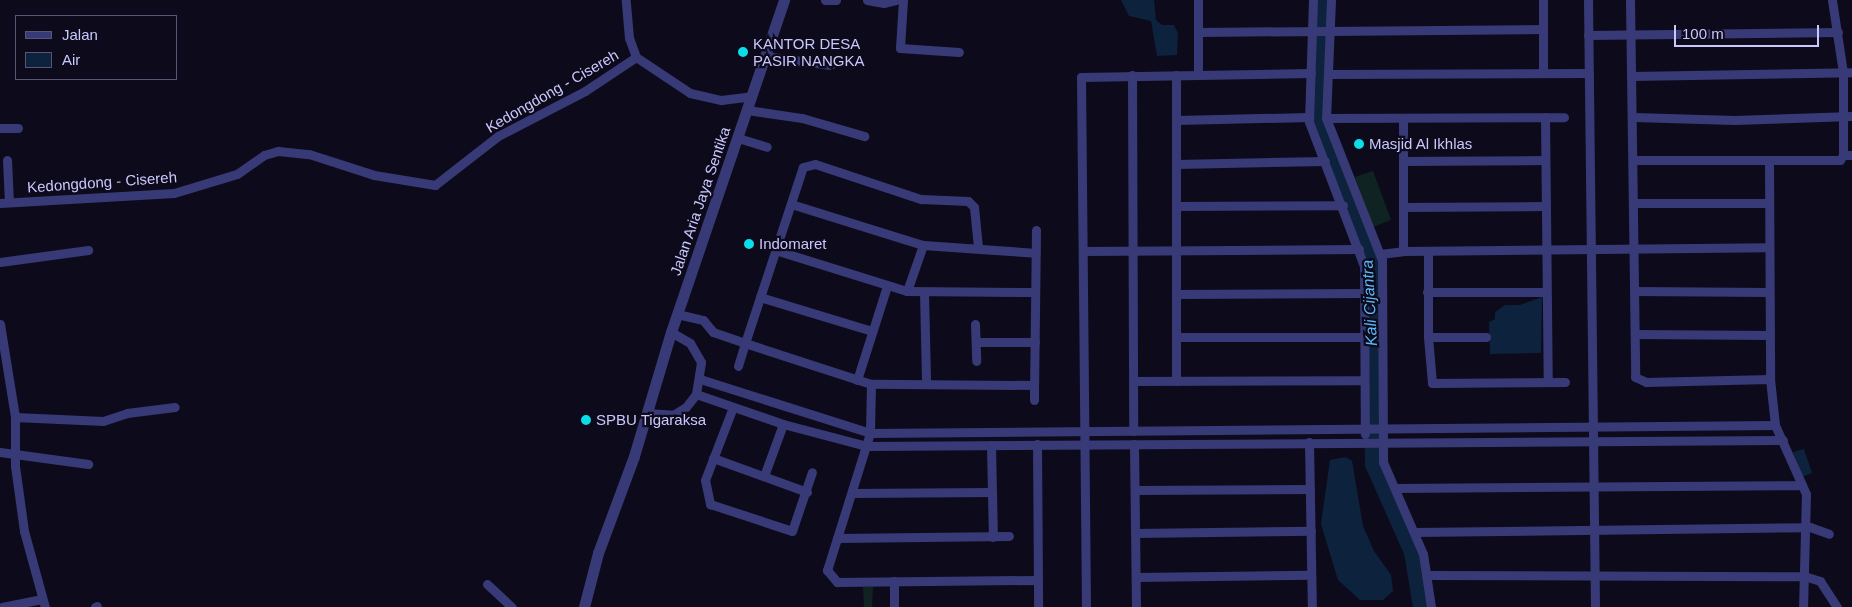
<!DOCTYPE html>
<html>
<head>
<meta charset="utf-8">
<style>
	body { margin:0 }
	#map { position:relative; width:1852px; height:607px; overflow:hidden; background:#0d0b1b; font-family:Helvetica,sans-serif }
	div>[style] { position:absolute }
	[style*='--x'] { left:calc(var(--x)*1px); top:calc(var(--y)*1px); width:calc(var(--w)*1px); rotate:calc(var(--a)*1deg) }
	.green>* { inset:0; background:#0f2422 }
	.water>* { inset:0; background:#0d223d }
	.river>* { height:18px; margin:-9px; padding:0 9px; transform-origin:9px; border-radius:9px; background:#0d223d }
	.minor>* { height:9px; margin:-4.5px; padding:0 4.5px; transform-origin:4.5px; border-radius:4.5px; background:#383a78 }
	.tertiary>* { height:11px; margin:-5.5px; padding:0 5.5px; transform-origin:5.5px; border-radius:5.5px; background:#383a78 }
	.dots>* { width:14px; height:14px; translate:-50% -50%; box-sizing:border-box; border:2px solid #0d0b1b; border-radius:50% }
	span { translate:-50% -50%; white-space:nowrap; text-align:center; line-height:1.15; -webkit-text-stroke:4.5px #0d0b1b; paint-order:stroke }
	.poi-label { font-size:15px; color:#cac7fd }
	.left { translate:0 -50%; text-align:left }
	.street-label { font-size:15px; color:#cac7fd }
	.water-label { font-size:16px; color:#5ab8f8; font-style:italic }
	.legend { position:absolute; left:15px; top:15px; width:162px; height:65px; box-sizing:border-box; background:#0d0b1b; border:1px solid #595675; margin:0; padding:6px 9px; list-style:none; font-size:15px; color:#cac7fd }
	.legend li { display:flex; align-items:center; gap:10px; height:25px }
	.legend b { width:25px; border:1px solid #595675 }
	.scale { position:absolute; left:1674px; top:25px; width:145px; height:22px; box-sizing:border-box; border:2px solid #cac7fd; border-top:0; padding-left:6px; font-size:15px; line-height:18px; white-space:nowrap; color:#cac7fd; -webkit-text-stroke:4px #0d0b1b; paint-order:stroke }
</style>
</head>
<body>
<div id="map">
	<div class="green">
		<i style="clip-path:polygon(1373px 171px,1391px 220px,1373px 227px,1355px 177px)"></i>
		<i style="clip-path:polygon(863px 587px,873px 587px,872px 607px,864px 607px)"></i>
	</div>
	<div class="water">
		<i style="clip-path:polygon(1121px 0,1154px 0,1156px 20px,1162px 25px,1174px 25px,1178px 33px,1177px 55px,1157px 56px,1151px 21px,1129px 16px)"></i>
		<i style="clip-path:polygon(1542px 297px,1541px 353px,1490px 354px,1489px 322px,1495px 319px,1495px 312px,1505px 305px,1520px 305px)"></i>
		<i style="clip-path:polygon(1804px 449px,1812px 473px,1802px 477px,1793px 452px)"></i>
		<i style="clip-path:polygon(1346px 457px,1352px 461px,1363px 526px,1374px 551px,1391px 575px,1393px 591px,1383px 600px,1360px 600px,1338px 580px,1321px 524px,1330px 460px)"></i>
	</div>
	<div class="river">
		<i style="--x:1321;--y:0;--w:124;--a:91.8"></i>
		<i style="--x:1317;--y:124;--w:117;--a:66.9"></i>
		<i style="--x:1363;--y:232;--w:41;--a:77.3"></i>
		<i style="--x:1372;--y:272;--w:192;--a:89.4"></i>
		<i style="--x:1374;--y:464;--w:96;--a:66.1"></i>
		<i style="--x:1413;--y:552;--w:56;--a:80.7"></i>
	</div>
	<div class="minor">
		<i style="--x:825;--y:0;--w:11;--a:0"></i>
		<i style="--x:867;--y:0;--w:17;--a:10"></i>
		<i style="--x:884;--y:3;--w:12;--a:-14"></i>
		<i style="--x:903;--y:0;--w:48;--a:93.6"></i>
		<i style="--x:900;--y:48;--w:59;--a:3.9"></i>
		<i style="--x:1198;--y:0;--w:74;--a:90"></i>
		<i style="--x:1313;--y:0;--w:122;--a:91.9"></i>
		<i style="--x:1309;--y:122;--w:154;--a:69.1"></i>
		<i style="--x:1364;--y:266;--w:168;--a:89.7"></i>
		<i style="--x:1331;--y:0;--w:118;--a:92.4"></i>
		<i style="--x:1326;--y:118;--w:153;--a:68.5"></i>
		<i style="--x:1382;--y:260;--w:202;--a:89.7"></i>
		<i style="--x:1383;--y:462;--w:100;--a:66.5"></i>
		<i style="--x:1423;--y:554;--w:54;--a:81.4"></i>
		<i style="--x:1543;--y:0;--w:73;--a:90"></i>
		<i style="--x:1588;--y:0;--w:607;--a:89.34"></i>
		<i style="--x:1630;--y:0;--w:377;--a:89.2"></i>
		<i style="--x:1635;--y:377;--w:12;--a:24"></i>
		<i style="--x:1646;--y:382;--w:124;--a:-1.4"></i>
		<i style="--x:1832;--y:0;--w:74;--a:81.4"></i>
		<i style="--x:1843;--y:73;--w:82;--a:90"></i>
		<i style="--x:1198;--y:32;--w:345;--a:-0.5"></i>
		<i style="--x:1588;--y:35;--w:250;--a:-0.7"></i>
		<i style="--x:765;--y:56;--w:66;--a:7.9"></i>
		<i style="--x:636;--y:57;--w:65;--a:33.7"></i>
		<i style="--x:690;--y:93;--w:32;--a:13"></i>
		<i style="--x:721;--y:100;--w:31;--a:-7"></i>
		<i style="--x:1328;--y:74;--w:261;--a:-0.2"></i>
		<i style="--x:1132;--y:75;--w:356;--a:89.8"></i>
		<i style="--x:1176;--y:75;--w:306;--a:90"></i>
		<i style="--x:1632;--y:76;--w:220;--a:-1"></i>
		<i style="--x:747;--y:110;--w:56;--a:8.3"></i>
		<i style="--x:802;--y:118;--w:65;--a:16.2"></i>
		<i style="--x:1545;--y:117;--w:265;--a:89.4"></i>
		<i style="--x:1634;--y:117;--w:100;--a:1.7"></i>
		<i style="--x:1734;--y:120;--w:118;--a:-1.9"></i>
		<i style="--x:1326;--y:118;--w:238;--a:-0.2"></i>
		<i style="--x:1403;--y:118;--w:133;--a:90"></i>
		<i style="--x:1176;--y:120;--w:133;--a:-1.3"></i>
		<i style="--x:0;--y:128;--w:18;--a:0"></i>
		<i style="--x:738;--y:138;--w:30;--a:17"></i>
		<i style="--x:7;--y:160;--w:42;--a:87.3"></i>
		<i style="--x:1634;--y:160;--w:206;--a:0"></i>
		<i style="--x:1840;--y:160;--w:6;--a:-59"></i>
		<i style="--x:1843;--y:155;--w:9;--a:0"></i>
		<i style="--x:1769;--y:160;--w:219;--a:89.7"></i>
		<i style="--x:1770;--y:379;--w:46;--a:83.8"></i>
		<i style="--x:1775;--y:425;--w:66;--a:65.8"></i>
		<i style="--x:1403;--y:161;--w:142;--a:-0.4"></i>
		<i style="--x:1176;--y:164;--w:149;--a:-1.2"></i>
		<i style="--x:0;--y:203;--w:174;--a:-3.3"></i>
		<i style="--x:174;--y:193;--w:66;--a:-16.8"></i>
		<i style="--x:237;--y:174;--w:33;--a:-35"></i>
		<i style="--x:264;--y:155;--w:15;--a:-16"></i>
		<i style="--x:278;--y:151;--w:31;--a:6"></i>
		<i style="--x:309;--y:154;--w:68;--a:17.9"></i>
		<i style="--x:374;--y:175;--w:62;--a:9.3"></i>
		<i style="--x:435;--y:185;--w:80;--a:-37.9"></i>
		<i style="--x:498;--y:136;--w:98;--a:-27.3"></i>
		<i style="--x:585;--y:91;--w:61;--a:-33.7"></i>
		<i style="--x:636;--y:57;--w:20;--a:-110"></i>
		<i style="--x:629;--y:38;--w:38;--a:-95"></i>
		<i style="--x:1634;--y:203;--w:135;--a:0"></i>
		<i style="--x:791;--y:204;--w:138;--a:17.3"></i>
		<i style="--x:923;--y:245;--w:113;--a:4"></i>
		<i style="--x:1176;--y:206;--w:167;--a:-0.3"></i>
		<i style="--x:1403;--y:207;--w:142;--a:-0.4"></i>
		<i style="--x:1036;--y:230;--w:155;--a:90.7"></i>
		<i style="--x:1034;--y:385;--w:163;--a:-179.6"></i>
		<i style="--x:871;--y:384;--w:49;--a:91.2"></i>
		<i style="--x:870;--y:433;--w:144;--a:107.4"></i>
		<i style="--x:827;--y:570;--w:16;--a:50"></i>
		<i style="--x:837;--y:582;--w:201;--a:-0.6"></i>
		<i style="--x:775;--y:250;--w:138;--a:17.3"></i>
		<i style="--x:907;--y:291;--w:127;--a:0.5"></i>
		<i style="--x:1083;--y:251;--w:276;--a:-0.4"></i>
		<i style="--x:1428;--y:251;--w:86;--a:90"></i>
		<i style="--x:1428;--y:337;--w:46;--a:85"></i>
		<i style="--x:1432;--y:383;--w:133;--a:-0.4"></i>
		<i style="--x:1380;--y:254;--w:23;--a:-7"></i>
		<i style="--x:1403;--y:251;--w:366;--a:-0.6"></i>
		<i style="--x:0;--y:262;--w:89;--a:-7.8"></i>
		<i style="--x:907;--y:291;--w:49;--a:-70.8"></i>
		<i style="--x:1635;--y:291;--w:134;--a:0.4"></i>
		<i style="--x:924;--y:292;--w:91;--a:88.7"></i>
		<i style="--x:1427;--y:292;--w:119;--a:0"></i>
		<i style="--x:1176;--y:294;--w:188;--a:-0.3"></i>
		<i style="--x:760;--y:297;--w:117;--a:16.9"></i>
		<i style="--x:677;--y:314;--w:27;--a:13"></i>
		<i style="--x:703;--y:320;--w:16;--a:50"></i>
		<i style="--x:713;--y:332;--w:34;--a:19"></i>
		<i style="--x:745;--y:343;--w:24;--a:107"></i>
		<i style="--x:0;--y:324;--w:94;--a:80.8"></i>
		<i style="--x:15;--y:417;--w:49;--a:90"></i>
		<i style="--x:15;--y:466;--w:66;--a:82.1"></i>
		<i style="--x:24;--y:531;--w:79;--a:74.6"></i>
		<i style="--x:975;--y:324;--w:37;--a:88"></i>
		<i style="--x:1635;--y:334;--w:135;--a:0.4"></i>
		<i style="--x:1176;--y:337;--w:188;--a:0"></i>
		<i style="--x:1428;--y:337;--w:58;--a:0"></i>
		<i style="--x:976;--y:342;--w:59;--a:0"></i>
		<i style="--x:700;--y:379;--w:178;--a:17.6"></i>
		<i style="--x:870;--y:433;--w:905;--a:-0.51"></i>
		<i style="--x:857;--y:380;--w:99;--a:-72.3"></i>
		<i style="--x:1133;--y:381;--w:231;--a:-0.2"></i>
		<i style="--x:871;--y:384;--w:133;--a:-162"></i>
		<i style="--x:745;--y:343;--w:185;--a:-71.8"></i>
		<i style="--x:803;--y:167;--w:12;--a:-14"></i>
		<i style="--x:815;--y:164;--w:112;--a:18.3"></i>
		<i style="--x:921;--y:199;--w:47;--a:2.4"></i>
		<i style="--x:968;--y:201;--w:8;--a:45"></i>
		<i style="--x:974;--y:207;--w:40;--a:84.3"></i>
		<i style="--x:1034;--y:385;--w:15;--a:90"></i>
		<i style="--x:696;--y:394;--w:92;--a:19"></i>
		<i style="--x:783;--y:424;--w:86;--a:14.8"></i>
		<i style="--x:866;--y:446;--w:917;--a:-0.37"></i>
		<i style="--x:733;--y:407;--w:78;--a:111"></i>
		<i style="--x:705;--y:480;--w:25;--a:78"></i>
		<i style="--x:710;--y:504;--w:86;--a:18.2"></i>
		<i style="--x:792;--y:531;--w:62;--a:-71.3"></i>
		<i style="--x:647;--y:413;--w:26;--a:4"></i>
		<i style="--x:673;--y:415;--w:15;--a:-32"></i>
		<i style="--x:686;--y:407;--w:16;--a:-52"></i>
		<i style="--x:696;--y:394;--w:32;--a:-81"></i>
		<i style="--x:701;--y:362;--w:22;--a:-120"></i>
		<i style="--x:690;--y:343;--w:22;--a:-150"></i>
		<i style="--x:15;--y:417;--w:88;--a:2.6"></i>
		<i style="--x:103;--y:421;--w:25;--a:-18"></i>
		<i style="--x:127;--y:413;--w:48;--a:-7.1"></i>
		<i style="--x:1309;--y:442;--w:165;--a:89"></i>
		<i style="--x:1037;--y:444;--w:163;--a:89.6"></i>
		<i style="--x:1134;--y:444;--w:163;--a:89.3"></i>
		<i style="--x:991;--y:445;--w:92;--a:88.8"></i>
		<i style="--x:0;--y:452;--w:89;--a:7.8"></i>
		<i style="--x:713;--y:458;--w:100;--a:19.9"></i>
		<i style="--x:764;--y:476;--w:55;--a:-69.9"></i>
		<i style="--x:1395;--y:488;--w:407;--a:-0.4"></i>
		<i style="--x:1802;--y:485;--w:10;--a:66"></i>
		<i style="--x:1806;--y:494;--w:113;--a:91.5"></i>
		<i style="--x:1135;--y:490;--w:175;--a:-0.3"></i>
		<i style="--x:852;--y:493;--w:140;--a:-0.4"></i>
		<i style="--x:1414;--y:532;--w:396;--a:-0.7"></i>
		<i style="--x:1810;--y:527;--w:20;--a:20"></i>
		<i style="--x:1135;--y:533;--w:176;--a:-0.7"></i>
		<i style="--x:837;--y:538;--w:172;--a:-0.7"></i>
		<i style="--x:1426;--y:575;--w:378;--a:0.2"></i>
		<i style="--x:1804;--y:576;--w:17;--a:17"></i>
		<i style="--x:1820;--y:581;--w:31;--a:57"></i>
		<i style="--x:1136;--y:577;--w:175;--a:-0.7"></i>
		<i style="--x:487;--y:584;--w:34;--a:43"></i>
		<i style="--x:2;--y:607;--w:41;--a:-11.3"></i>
		<i style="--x:95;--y:607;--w:2;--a:-27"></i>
		<i style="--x:894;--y:607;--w:26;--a:-90"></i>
		<i style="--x:1086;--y:607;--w:530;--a:-90.54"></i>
		<i style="--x:1081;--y:77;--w:230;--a:-1"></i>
	</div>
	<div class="tertiary">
		<i style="--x:584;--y:607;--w:56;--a:-75.5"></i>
		<i style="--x:598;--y:553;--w:103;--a:-69.6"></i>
		<i style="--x:634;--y:456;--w:129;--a:-73.4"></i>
		<i style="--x:671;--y:332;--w:351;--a:-71.2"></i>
	</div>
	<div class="dots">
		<i style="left:743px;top:52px;background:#0adde6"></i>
		<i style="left:1359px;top:144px;background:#0adde6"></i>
		<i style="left:749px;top:244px;background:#0adde6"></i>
		<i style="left:586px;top:420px;background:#0adde6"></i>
	</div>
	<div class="poi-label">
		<span class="left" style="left:753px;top:52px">KANTOR DESA<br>PASIR NANGKA</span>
		<span class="left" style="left:1369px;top:144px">Masjid Al Ikhlas</span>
		<span class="left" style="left:759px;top:244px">Indomaret</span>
		<span class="left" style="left:596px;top:420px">SPBU Tigaraksa</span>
	</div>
	<div class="street-label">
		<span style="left:552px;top:91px;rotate:-30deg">Kedongdong - Cisereh</span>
		<span style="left:102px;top:182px;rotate:-4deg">Kedongdong - Cisereh</span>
		<span style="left:700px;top:201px;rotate:-71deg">Jalan Aria Jaya Sentika</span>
	</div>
	<div class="water-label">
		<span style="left:1370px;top:303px;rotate:-93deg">Kali Cijantra</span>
	</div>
	<ul class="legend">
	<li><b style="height:6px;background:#383a78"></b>Jalan</li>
	<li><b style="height:14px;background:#0d223d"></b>Air</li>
	</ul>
	<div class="scale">100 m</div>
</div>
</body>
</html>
